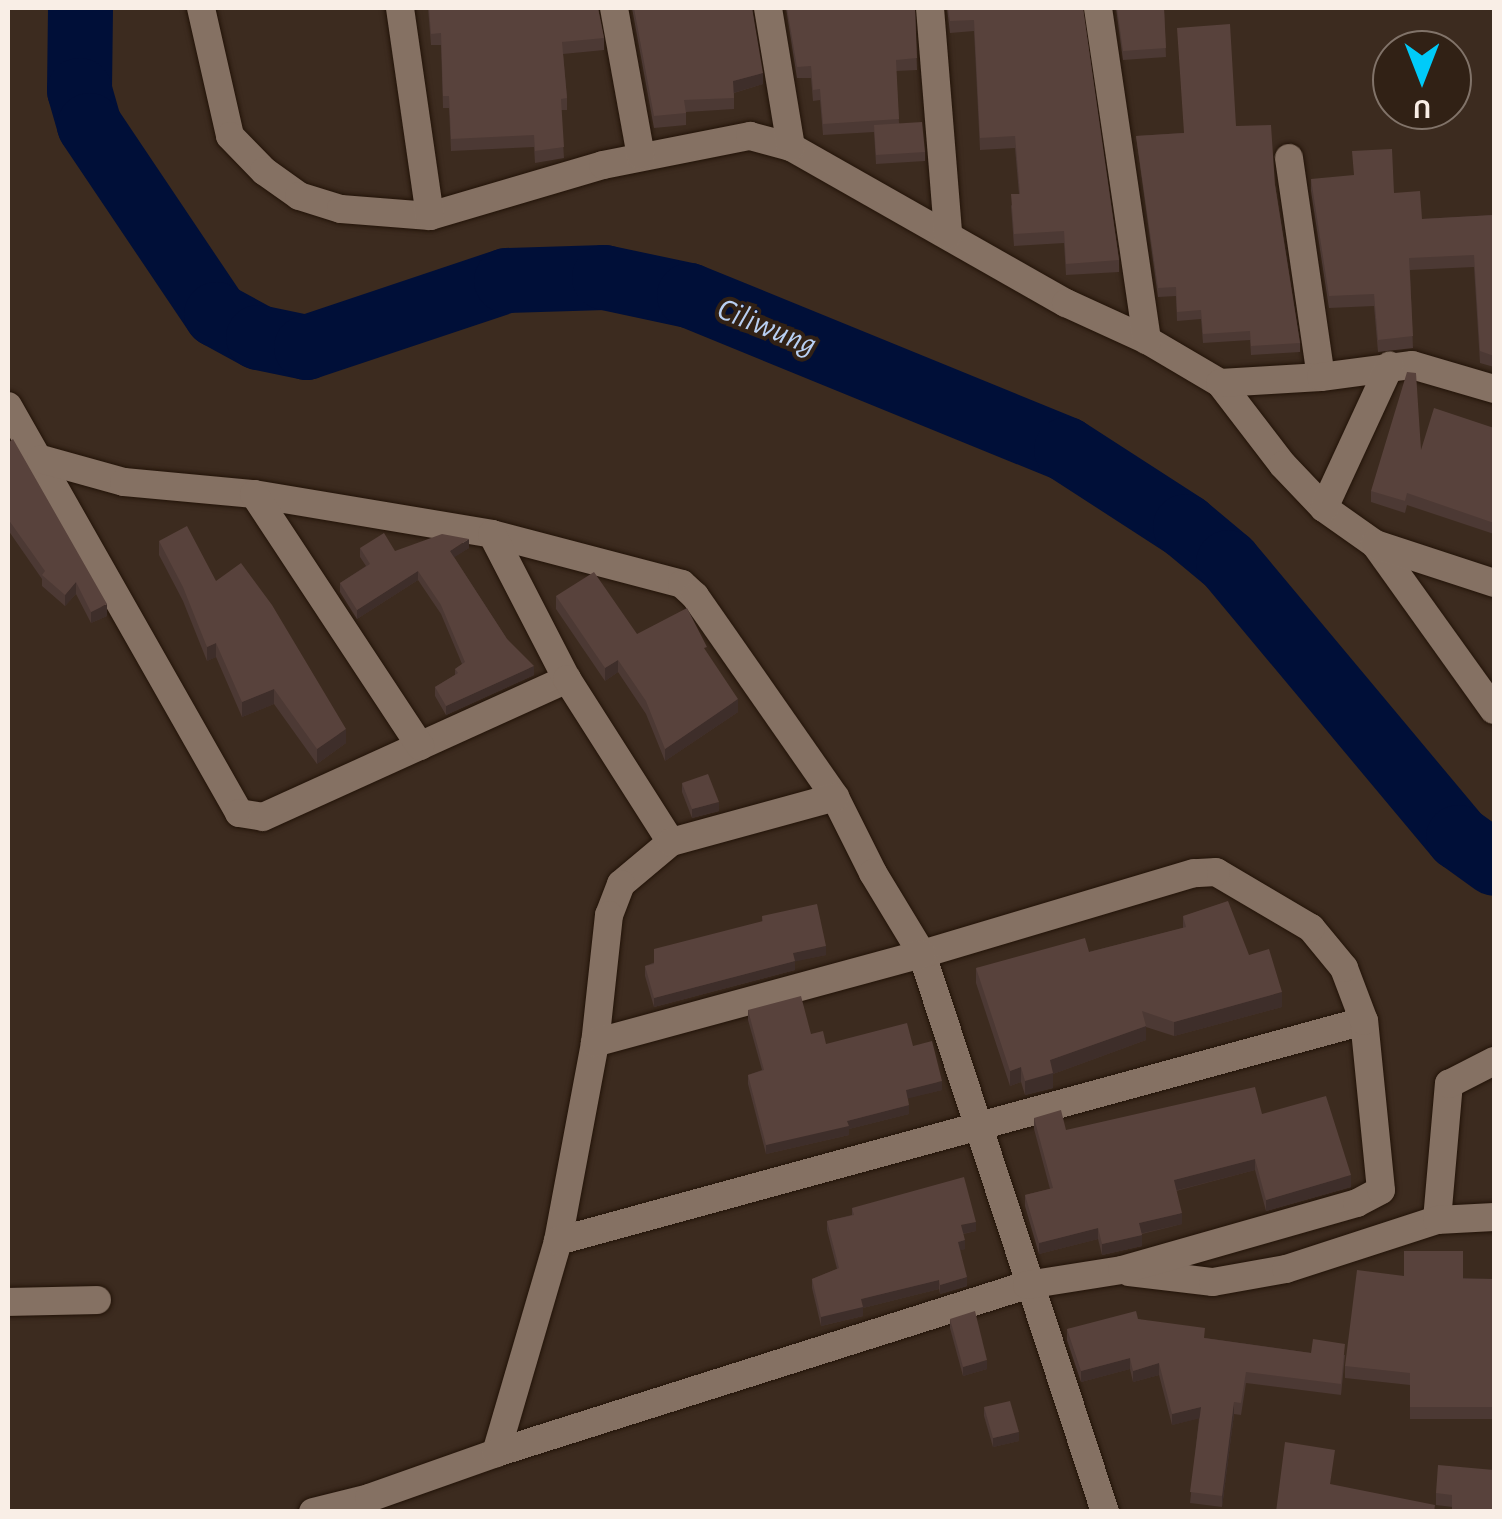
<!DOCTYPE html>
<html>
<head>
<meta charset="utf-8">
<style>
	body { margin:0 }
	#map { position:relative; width:1502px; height:1519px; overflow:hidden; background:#3c2b1f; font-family:"Alegreya Sans",sans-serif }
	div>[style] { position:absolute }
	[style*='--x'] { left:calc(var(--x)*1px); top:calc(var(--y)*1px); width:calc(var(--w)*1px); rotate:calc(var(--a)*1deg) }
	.river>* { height:65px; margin:-32.5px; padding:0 32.5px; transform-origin:32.5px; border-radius:32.5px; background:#000f38 }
	.roads { filter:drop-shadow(0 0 2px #221308) drop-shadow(0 0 2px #221308) }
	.minor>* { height:28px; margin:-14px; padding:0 14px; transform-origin:14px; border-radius:14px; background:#857163 }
	.wall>* { inset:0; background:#4c3934 }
	.shaded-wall>* { inset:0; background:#3e2e2a }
	.building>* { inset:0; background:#58423c }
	span { translate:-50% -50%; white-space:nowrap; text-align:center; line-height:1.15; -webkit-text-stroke:8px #312115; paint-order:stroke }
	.water-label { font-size:32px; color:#b8cff2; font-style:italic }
	.frame { position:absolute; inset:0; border:10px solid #f9eee6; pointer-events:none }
	.north { position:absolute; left:1372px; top:30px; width:100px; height:100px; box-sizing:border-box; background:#312115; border:2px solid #817369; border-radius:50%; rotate:180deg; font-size:28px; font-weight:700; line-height:40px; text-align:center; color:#f9eee6 }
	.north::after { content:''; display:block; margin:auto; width:35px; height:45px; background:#00cbf9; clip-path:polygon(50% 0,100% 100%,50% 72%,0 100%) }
</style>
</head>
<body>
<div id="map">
	<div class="river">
		<i style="--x:80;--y:8;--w:82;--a:90.7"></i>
		<i style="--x:79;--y:90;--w:36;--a:74"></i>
		<i style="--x:89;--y:125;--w:228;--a:56.1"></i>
		<i style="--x:216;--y:314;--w:48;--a:28.7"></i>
		<i style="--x:258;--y:337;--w:49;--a:11.8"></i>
		<i style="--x:306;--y:347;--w:211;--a:-18.5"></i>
		<i style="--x:506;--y:280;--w:98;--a:-1.8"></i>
		<i style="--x:604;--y:277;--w:87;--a:12"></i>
		<i style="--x:689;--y:295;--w:407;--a:22.2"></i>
		<i style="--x:1066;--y:449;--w:142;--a:32.9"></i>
		<i style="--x:1185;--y:526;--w:56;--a:39.9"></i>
		<i style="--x:1228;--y:562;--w:359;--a:50.1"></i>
		<i style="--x:1458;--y:837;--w:44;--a:35.8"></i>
	</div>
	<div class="roads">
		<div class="minor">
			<i style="--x:201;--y:8;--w:131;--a:77.2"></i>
			<i style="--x:230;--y:136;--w:49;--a:45.8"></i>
			<i style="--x:264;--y:171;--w:43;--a:35.5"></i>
			<i style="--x:299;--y:196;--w:44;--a:17.2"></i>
			<i style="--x:341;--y:209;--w:89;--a:4.5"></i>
			<i style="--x:430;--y:216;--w:180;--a:-16.4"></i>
			<i style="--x:603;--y:165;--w:150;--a:-11.2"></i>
			<i style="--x:750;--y:136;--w:42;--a:15"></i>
			<i style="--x:791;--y:147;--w:316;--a:29.6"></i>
			<i style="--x:1066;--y:303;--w:89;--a:24.6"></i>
			<i style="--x:1147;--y:340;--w:85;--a:30.5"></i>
			<i style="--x:1220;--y:383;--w:103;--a:52.5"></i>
			<i style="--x:1283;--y:465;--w:59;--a:46.4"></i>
			<i style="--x:1324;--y:508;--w:62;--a:35.2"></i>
			<i style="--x:1375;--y:544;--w:204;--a:54.4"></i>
			<i style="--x:400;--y:8;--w:210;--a:81.8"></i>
			<i style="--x:614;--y:8;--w:150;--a:79.7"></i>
			<i style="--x:768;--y:8;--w:141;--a:80.6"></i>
			<i style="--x:930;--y:8;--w:227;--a:85.4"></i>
			<i style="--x:1098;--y:8;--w:336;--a:81.6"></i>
			<i style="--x:1289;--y:158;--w:221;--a:81.7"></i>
			<i style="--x:1220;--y:383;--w:101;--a:-3.4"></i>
			<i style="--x:1321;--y:377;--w:92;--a:-7.5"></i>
			<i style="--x:1412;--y:365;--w:85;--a:16.3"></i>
			<i style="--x:8;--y:406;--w:468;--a:60.4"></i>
			<i style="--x:239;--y:813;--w:24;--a:9"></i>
			<i style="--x:263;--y:817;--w:334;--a:-24.4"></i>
			<i style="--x:41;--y:459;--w:86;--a:15.5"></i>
			<i style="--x:124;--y:482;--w:131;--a:5.3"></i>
			<i style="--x:254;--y:494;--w:241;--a:9.5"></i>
			<i style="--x:492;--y:534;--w:196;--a:14.7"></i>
			<i style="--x:682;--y:584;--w:18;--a:43"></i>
			<i style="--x:695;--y:596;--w:245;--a:55.1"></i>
			<i style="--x:835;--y:797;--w:85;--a:63.4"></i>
			<i style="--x:873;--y:873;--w:95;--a:58.8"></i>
			<i style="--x:922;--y:954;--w:587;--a:71.84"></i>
			<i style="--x:254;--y:494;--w:302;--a:56.6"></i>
			<i style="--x:1324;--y:508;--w:157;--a:-65.2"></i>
			<i style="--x:492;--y:534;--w:163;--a:62.7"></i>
			<i style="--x:567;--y:679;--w:193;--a:57.5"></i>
			<i style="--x:671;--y:842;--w:65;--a:140"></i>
			<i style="--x:621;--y:884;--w:33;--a:111"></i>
			<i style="--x:609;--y:915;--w:129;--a:96.2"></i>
			<i style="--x:595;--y:1043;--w:201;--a:100.6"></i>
			<i style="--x:558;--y:1241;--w:221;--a:106.3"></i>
			<i style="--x:1375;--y:544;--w:125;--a:18.1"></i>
			<i style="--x:671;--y:842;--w:170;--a:-15.3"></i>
			<i style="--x:1437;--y:1220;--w:137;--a:-85"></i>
			<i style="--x:1449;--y:1084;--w:51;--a:-27.1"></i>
			<i style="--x:558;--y:1241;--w:835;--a:-15.27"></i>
			<i style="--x:1129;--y:1272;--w:85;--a:6.8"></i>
			<i style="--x:1213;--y:1282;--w:74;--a:-10.1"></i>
			<i style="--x:1286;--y:1269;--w:159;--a:-18"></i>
			<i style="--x:1437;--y:1220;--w:57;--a:-3"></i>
			<i style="--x:8;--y:1302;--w:89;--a:-1.3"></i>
			<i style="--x:313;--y:1512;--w:58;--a:-14"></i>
			<i style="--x:369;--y:1498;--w:135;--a:-19.5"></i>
			<i style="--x:496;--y:1453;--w:557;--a:-17.56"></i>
			<i style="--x:1027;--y:1285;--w:96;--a:-9"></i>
			<i style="--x:1122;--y:1270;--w:244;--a:-15.9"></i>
			<i style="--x:1357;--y:1203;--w:27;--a:-28"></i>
			<i style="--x:1381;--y:1190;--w:170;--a:-95.7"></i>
			<i style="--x:1364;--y:1021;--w:57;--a:-110.7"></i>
			<i style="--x:1344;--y:968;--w:52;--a:-129.5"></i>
			<i style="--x:1311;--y:928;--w:110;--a:-149.5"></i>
			<i style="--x:1216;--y:872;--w:22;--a:177"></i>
			<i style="--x:1194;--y:873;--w:284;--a:163.4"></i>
			<i style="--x:922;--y:954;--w:339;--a:164.8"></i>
		</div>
	</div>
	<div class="wall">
		<i style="clip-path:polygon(428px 8px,598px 8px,604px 38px,604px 50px,563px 54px,567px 98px,567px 110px,561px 110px,564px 158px,535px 163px,534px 147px,451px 151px,449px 108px,443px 108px,441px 45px,431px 45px)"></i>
		<i style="clip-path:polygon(632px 8px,752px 8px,763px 84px,734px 93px,734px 109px,686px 112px,686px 125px,654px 128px)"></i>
		<i style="clip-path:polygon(786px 8px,915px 8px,917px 70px,896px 71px,899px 123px,925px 152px,925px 161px,876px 164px,874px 132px,823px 135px,820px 100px,813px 101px,811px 78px,797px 78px)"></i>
		<i style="clip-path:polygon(947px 8px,1083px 8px,1119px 260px,1119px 272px,1066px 275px,1064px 243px,1014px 246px,1011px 206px,1019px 194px,1015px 148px,980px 150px,974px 31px,950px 33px)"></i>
		<i style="clip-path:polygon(1116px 8px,1164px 8px,1166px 57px,1123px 60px)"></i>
		<i style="clip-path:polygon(1236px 126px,1275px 185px,1300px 343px,1300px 352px,1251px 355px,1250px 340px,1203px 343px,1201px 319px,1177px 321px,1176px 296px,1158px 297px,1136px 136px,1183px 133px)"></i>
		<i style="clip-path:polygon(1311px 179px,1394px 193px,1422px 219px,1494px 215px,1494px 367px,1480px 363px,1474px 267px,1410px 270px,1413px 348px,1378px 352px,1374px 306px,1329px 308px,1311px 191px)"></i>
		<i style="clip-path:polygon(1494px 428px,1494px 534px,1407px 505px,1405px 513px,1371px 502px,1371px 491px,1421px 450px)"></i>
		<i style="clip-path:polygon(8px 443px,107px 616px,91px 623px,76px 594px,65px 606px,42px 586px,42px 579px,8px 530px)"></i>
		<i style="clip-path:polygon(159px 541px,216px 581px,346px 743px,317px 764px,274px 704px,242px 717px,216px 657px,207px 661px,183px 601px,159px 555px)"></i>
		<i style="clip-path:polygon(360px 548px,395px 551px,469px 548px,454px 557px,507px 639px,534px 675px,446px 715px,435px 696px,435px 687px,455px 675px,455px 669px,462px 664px,441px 614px,418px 580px,357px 619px,340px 592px,340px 583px,366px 566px,360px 557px)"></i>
		<i style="clip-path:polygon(556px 596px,637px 634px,707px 653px,738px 712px,665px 761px,646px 714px,618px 672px,605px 681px,556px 609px)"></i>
		<i style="clip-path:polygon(682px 783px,719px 811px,692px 818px,682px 792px)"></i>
		<i style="clip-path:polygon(762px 916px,826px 955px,795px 961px,795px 970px,654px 1007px,645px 976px,645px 966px,762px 922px)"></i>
		<i style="clip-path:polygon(1183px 916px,1249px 955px,1282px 1007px,1174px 1036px,1146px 1027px,1146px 1040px,1053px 1074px,1053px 1088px,1025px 1095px,1021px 1082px,1010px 1086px,976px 983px,976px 968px,1089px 952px,1183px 928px)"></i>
		<i style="clip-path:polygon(748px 1010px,811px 1034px,826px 1044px,913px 1046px,942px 1090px,908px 1098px,909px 1114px,849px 1129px,849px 1135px,766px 1154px,748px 1084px,748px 1075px,762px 1070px,748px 1020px)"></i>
		<i style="clip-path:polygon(1262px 1114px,1351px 1187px,1266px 1211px,1255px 1170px,1176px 1191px,1182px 1224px,1142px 1234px,1142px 1246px,1102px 1255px,1098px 1239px,1039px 1254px,1025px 1206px,1025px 1195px,1050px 1189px,1034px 1129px,1034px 1118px,1066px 1130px)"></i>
		<i style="clip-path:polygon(852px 1208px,976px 1231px,963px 1234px,965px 1249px,960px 1250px,967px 1286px,940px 1294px,939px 1289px,863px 1308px,863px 1316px,821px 1326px,812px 1288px,812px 1279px,837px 1269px,827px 1230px,827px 1221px,852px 1215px)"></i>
		<i style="clip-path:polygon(1404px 1276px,1494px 1279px,1494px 1512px,1436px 1505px,1436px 1493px,1494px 1470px,1494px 1419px,1410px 1419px,1410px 1385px,1345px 1378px,1345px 1366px)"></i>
		<i style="clip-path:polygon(950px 1319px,987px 1369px,963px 1376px,950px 1328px)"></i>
		<i style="clip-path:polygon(1138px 1319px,1205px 1338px,1311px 1353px,1345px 1355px,1341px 1395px,1246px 1383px,1241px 1415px,1234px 1414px,1222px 1507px,1190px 1503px,1199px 1418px,1172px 1425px,1159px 1375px,1133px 1382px,1130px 1369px,1081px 1382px,1067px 1340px,1067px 1329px)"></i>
		<i style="clip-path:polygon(984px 1407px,1019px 1441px,993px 1447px,984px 1416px)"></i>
	</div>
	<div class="shaded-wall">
		<i style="clip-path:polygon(763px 73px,763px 84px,733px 93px,733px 81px)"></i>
		<i style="clip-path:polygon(469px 539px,469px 548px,450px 560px,450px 551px)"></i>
		<i style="clip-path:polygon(418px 571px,418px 580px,357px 619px,357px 610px)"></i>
		<i style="clip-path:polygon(76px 582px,76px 594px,65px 606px,65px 595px)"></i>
		<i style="clip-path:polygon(107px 604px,107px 616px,91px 623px,91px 612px)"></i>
		<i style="clip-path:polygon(216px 643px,216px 657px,207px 661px,207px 647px)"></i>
		<i style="clip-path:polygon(618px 660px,618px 672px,605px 681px,605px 668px)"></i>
		<i style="clip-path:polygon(534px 666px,534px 675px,446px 715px,446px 706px)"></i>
		<i style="clip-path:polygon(274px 689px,274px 704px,242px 717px,242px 702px)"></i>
		<i style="clip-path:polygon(738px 699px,738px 712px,665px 761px,665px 749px)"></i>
		<i style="clip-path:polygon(346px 729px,346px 743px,317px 764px,317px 749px)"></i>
		<i style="clip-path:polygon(719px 802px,719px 811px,692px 818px,692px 809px)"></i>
		<i style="clip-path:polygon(826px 946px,826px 955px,793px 962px,793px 953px)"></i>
		<i style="clip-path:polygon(795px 961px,795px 970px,654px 1007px,654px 998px)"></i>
		<i style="clip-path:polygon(1282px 992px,1282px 1007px,1174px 1036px,1174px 1022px)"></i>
		<i style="clip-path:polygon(1146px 1026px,1146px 1040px,1053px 1074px,1053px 1088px,1025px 1095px,1025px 1081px,1050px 1060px)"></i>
		<i style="clip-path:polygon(1021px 1067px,1021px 1082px,1010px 1086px,1010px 1071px)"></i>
		<i style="clip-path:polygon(942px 1081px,942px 1090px,906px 1099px,906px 1090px)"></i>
		<i style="clip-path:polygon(909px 1105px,909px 1114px,849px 1129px,849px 1135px,766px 1154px,766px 1145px,847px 1121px)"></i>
		<i style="clip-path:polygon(1255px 1159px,1255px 1170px,1174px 1191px,1174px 1180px)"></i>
		<i style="clip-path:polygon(1351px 1175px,1351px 1187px,1266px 1211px,1266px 1200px)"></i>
		<i style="clip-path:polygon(1182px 1213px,1182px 1224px,1139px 1234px,1139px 1223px)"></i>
		<i style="clip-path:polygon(976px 1222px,976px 1231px,961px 1234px,961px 1225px)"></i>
		<i style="clip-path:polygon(1098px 1228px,1098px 1239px,1039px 1254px,1039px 1243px)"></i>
		<i style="clip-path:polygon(1142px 1235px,1142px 1246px,1102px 1255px,1102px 1244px)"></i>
		<i style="clip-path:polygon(965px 1240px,965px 1249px,958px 1251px,958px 1242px)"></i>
		<i style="clip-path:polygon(967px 1277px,967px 1286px,940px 1294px,940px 1285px)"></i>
		<i style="clip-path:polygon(939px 1280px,939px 1289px,863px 1308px,863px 1316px,821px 1326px,821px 1317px,861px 1299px)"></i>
		<i style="clip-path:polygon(1130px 1358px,1130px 1369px,1081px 1382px,1081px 1371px)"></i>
		<i style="clip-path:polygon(987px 1360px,987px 1369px,963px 1376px,963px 1367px)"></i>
		<i style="clip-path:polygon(1159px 1363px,1159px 1375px,1133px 1382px,1133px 1371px)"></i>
		<i style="clip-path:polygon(1234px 1402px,1234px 1414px,1222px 1507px,1222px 1496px)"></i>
		<i style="clip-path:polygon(1201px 1407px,1201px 1418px,1172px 1425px,1172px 1414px)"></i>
		<i style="clip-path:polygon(1019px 1432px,1019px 1441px,993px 1447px,993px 1438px)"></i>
	</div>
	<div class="building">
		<i style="clip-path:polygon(429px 8px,598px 8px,604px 38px,562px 42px,567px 98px,561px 99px,564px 147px,535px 151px,534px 135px,451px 139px,449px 96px,443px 96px,441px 33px,431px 34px)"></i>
		<i style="clip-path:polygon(634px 8px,752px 8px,763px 73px,733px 81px,734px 98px,684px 100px,686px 113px,654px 116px)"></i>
		<i style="clip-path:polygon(787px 8px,915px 8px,917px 58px,896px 60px,899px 119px,823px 124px,820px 89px,813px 90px,811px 66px,797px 67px)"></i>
		<i style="clip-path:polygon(948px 8px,1083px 8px,1119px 260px,1066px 264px,1064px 231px,1014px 234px,1011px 194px,1020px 194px,1015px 136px,980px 138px,974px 20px,950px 21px)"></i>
		<i style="clip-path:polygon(1117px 8px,1164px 8px,1166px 48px,1123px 51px)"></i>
		<i style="clip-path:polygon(1230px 24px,1236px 126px,1271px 125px,1275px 185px,1300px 343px,1251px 346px,1250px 331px,1203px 334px,1201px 310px,1177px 312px,1176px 287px,1158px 288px,1136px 136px,1184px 133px,1177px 28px)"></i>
		<i style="clip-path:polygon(922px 122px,925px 152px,876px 155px,874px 125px)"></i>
		<i style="clip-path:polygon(1392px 149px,1394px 193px,1420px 191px,1422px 219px,1494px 215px,1494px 356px,1480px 351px,1474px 255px,1409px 258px,1413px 336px,1378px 340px,1374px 294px,1329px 296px,1311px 179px,1354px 175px,1352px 151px)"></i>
		<i style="clip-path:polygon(1407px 372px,1416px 373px,1421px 450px,1434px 408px,1494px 428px,1494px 523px,1407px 493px,1405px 501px,1371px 491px)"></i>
		<i style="clip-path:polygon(13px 439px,107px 604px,91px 612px,76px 582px,65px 595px,42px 575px,45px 571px,8px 519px,8px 443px)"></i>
		<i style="clip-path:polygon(187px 526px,216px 581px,241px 563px,272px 605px,346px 729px,317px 749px,274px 689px,242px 702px,216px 643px,207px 647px,183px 587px,159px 541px)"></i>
		<i style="clip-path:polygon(384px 533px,395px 551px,442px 534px,469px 539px,450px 551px,507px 639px,534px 666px,446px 706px,435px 687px,458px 673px,455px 669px,465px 662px,441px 605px,418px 571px,357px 610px,340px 583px,370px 564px,360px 548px)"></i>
		<i style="clip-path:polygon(594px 572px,637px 634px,687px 608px,707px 647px,704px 648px,738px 699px,665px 749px,646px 701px,618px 660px,605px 668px,556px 596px)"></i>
		<i style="clip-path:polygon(708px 774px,719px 802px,692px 809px,682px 783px)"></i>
		<i style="clip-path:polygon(1228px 901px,1249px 955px,1269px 949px,1282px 992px,1174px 1022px,1142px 1011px,1146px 1026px,1050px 1060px,1053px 1073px,1025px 1081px,1021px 1067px,1010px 1071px,976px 968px,1085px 938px,1089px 952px,1186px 927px,1183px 916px)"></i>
		<i style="clip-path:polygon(817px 904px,826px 946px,793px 953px,795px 961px,654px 998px,645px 966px,654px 964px,654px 949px,763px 921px,762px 916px)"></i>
		<i style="clip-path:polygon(801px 996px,811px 1034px,823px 1031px,826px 1044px,907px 1023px,913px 1046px,932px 1041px,942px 1081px,906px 1090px,909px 1105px,847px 1121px,849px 1126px,766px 1145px,748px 1075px,764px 1070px,748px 1010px)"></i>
		<i style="clip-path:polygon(1255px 1087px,1262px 1114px,1326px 1096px,1351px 1175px,1266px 1200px,1255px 1159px,1174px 1180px,1182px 1213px,1139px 1223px,1142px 1235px,1102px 1244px,1098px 1228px,1039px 1243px,1025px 1195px,1053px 1188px,1034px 1118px,1061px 1110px,1066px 1130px)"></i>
		<i style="clip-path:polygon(964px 1177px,976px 1222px,961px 1225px,965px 1240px,958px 1242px,967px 1277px,940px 1285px,939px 1280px,861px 1299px,863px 1307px,821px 1317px,812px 1279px,839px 1268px,827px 1221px,854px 1215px,852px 1208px)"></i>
		<i style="clip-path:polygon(1404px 1251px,1463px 1251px,1463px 1279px,1494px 1279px,1494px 1512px,1452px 1512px,1452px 1495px,1436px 1493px,1438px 1465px,1494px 1470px,1494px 1407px,1410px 1407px,1410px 1373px,1345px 1366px,1357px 1270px,1404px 1276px)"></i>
		<i style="clip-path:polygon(975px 1311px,987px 1360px,963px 1367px,950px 1319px)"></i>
		<i style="clip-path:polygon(1136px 1311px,1138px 1319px,1205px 1328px,1204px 1338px,1311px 1353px,1313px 1339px,1345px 1344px,1341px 1384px,1246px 1372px,1241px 1403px,1234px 1402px,1222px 1496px,1190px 1492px,1201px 1407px,1172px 1414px,1159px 1363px,1133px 1371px,1130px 1358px,1081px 1371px,1067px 1329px)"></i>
		<i style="clip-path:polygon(1010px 1401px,1019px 1432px,993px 1438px,984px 1407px)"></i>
		<i style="clip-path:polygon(1285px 1442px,1335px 1450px,1330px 1484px,1435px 1505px,1434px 1512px,1276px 1512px)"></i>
	</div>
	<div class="water-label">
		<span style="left:767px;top:327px;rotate:22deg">Ciliwung</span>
	</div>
	<div class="frame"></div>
	<div class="north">U</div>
</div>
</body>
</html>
